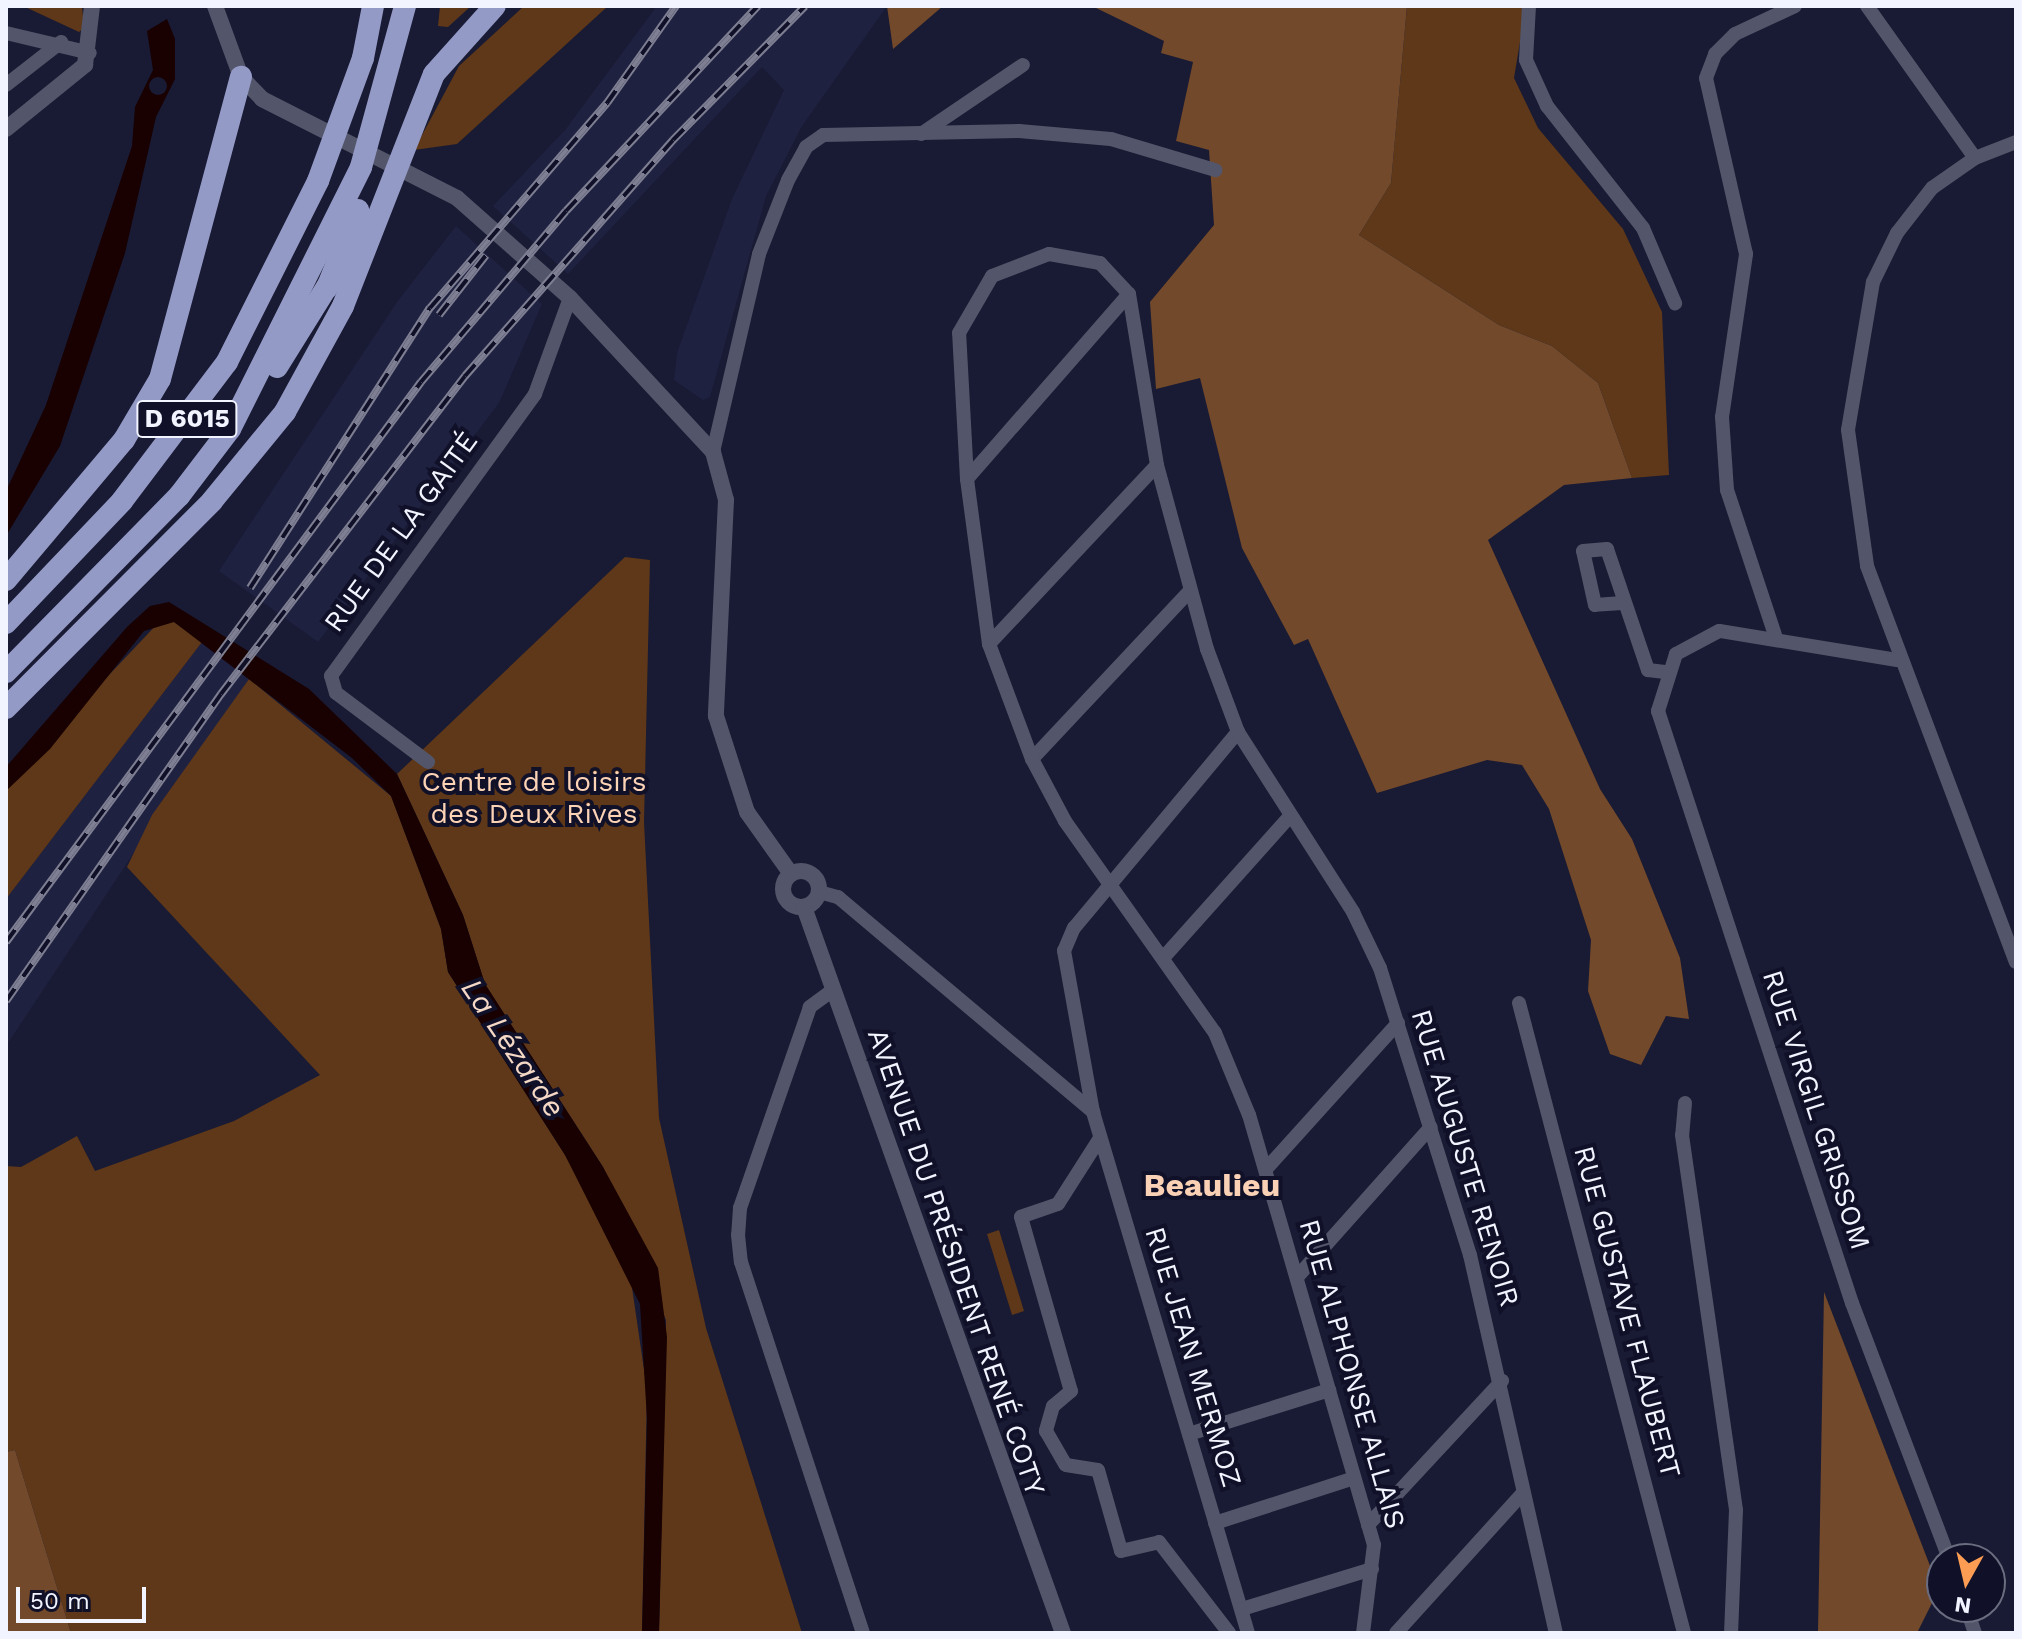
<!DOCTYPE html>
<html>
<head>
<meta charset="utf-8">
<style>
	body { margin:0 }
	#map { position:relative; width:2022px; height:1639px; overflow:hidden; background:#191a33; font-family:"Work Sans",sans-serif }
	div>[style] { position:absolute }
	[style*='--x'] { left:calc(var(--x)*1px); top:calc(var(--y)*1px); width:calc(var(--w)*1px); rotate:calc(var(--a)*1deg) }
	.built>* { inset:0; background:#1f2140 }
	.green>* { inset:0; background:#5e3819 }
	.forest>* { inset:0; background:#72492a }
	.water>* { inset:0; background:#180100 }
	.pier>* { inset:0; background:#191a33 }
	.round { border-radius:50% }
	.minor>* { height:14px; margin:-7px; padding:0 7px; transform-origin:7px; border-radius:7px; background:#53566a }
	.tertiary>* { height:16px; margin:-8px; padding:0 8px; transform-origin:8px; border-radius:8px; background:#53566a }
	.tertiary>.ring { margin:-8px; padding:0; box-sizing:content-box; background:none; border:16px solid #53566a; border-radius:50% }
	.trunk>* { height:22px; margin:-11px; padding:0 11px; transform-origin:11px; border-radius:11px; background:#949ac6 }
	.rail>* { height:8px; margin-top:-4px; transform-origin:0; background:repeating-linear-gradient(90deg,#101129 0 15px,#7e7f92 0 30px); box-sizing:border-box; border-block:2px solid #7e7f92 }
	span { translate:-50% -50%; white-space:nowrap; text-align:center; line-height:1.15; -webkit-text-stroke:8px #101129; paint-order:stroke }
	.shield-label span { padding:2px 6px; background:#101129; border:2px solid; border-radius:6px; -webkit-text-stroke-width:0 }
	.shield-label { font-size:26px; color:#f2f4ff; font-weight:700 }
	.street-label { font-size:28px; color:#f2f4ff }
	.park-label { font-size:28px; color:#fdd3b6 }
	.water-label { font-size:30px; color:#f5d9c6; font-style:italic }
	.quarter-label { font-size:32px; color:#fbd1b5; font-weight:700 }
	.frame { position:absolute; inset:0; border:8px solid #f2f4ff; pointer-events:none }
	.north { position:absolute; left:1926px; top:1543px; width:80px; height:80px; box-sizing:border-box; background:#101129; border:2px solid #6a6c7f; border-radius:50%; rotate:188deg; font-size:22px; font-weight:700; line-height:32px; text-align:center; color:#f2f4ff }
	.north::after { content:''; display:block; margin:auto; width:28px; height:36px; background:#fc9d53; clip-path:polygon(50% 0,100% 100%,50% 72%,0 100%) }
	.scale { position:absolute; left:16px; top:1587px; width:130px; height:36px; box-sizing:border-box; border:4px solid #f2f4ff; border-top:0; padding-left:10px; font-size:24px; line-height:28px; white-space:nowrap; color:#f2f4ff; -webkit-text-stroke:6px #101129; paint-order:stroke }
</style>
</head>
<body>
<div id="map">
	<div class="built">
		<i style="clip-path:polygon(657px 6px,887px 6px,802px 126px,766px 196px,710px 397px,703px 400px,674px 380px,677px 353px,732px 199px,784px 90px,762px 67px,568px 274px,493px 206px,565px 130px)"></i>
		<i style="clip-path:polygon(456px 226px,542px 304px,499px 403px,318px 642px,219px 571px,397px 302px)"></i>
		<i style="clip-path:polygon(202px 642px,249px 679px,6px 1046px,6px 899px)"></i>
	</div>
	<div class="green">
		<i style="clip-path:polygon(23px 6px,82px 6px,84px 28px,79px 32px)"></i>
		<i style="clip-path:polygon(440px 6px,471px 6px,448px 27px,438px 26px)"></i>
		<i style="clip-path:polygon(524px 6px,608px 6px,457px 144px,414px 150px,459px 66px)"></i>
		<i style="clip-path:polygon(1407px 6px,1526px 6px,1514px 78px,1538px 128px,1623px 229px,1662px 312px,1669px 475px,1632px 478px,1598px 383px,1552px 346px,1499px 325px,1359px 235px,1391px 183px)"></i>
		<i style="clip-path:polygon(625px 557px,650px 560px,644px 822px,659px 1118px,706px 1328px,802px 1633px,659px 1633px,666px 1320px,603px 1167px,485px 984px,463px 915px,397px 774px)"></i>
		<i style="clip-path:polygon(159px 622px,174px 622px,202px 642px,6px 899px,6px 784px)"></i>
		<i style="clip-path:polygon(249px 679px,391px 796px,441px 929px,448px 972px,565px 1155px,630px 1274px,647px 1390px,642px 1633px,71px 1633px,15px 1450px,6px 1452px,6px 1166px,21px 1167px,77px 1136px,95px 1171px,234px 1121px,320px 1075px,127px 867px,152px 815px)"></i>
		<i style="clip-path:polygon(999px 1230px,1024px 1311px,1012px 1315px,987px 1234px)"></i>
	</div>
	<div class="forest">
		<i style="clip-path:polygon(887px 6px,943px 6px,893px 49px)"></i>
		<i style="clip-path:polygon(1092px 6px,1407px 6px,1391px 183px,1359px 235px,1499px 325px,1552px 346px,1598px 383px,1632px 478px,1564px 485px,1488px 540px,1600px 789px,1632px 839px,1680px 958px,1689px 1019px,1666px 1016px,1641px 1065px,1610px 1054px,1588px 991px,1591px 940px,1549px 809px,1522px 765px,1487px 760px,1377px 793px,1308px 639px,1294px 645px,1242px 548px,1200px 378px,1156px 389px,1150px 302px,1214px 225px,1209px 150px,1176px 141px,1193px 62px,1161px 53px,1164px 41px)"></i>
		<i style="clip-path:polygon(1824px 1292px,1939px 1589px,1917px 1633px,1818px 1633px)"></i>
		<i style="clip-path:polygon(15px 1450px,71px 1633px,6px 1633px,6px 1452px)"></i>
	</div>
	<div class="water">
		<i style="clip-path:polygon(167px 19px,175px 39px,175px 79px,156px 117px,125px 253px,60px 446px,6px 536px,6px 491px,46px 405px,132px 146px,135px 107px,153px 70px,147px 31px)"></i>
		<i style="clip-path:polygon(169px 602px,309px 689px,397px 774px,463px 915px,485px 984px,603px 1167px,658px 1268px,667px 1337px,659px 1633px,642px 1633px,647px 1419px,640px 1304px,565px 1155px,448px 972px,441px 929px,391px 796px,352px 758px,174px 622px,144px 631px,50px 749px,6px 791px,6px 767px,127px 627px,150px 606px)"></i>
	</div>
	<div class="pier">
		<i class="round" style="left:149px;top:77px;width:18px;height:18px"></i>
	</div>
	<div class="minor">
		<i style="--x:1529;--y:6;--w:54;--a:93.2"></i>
		<i style="--x:1526;--y:60;--w:51;--a:65.5"></i>
		<i style="--x:1547;--y:106;--w:155;--a:51.8"></i>
		<i style="--x:1643;--y:228;--w:82;--a:66.9"></i>
		<i style="--x:1867;--y:6;--w:186;--a:54.6"></i>
		<i style="--x:6;--y:33;--w:86;--a:13.4"></i>
		<i style="--x:6;--y:85;--w:70;--a:-38"></i>
		<i style="--x:921;--y:134;--w:123;--a:-34.1"></i>
		<i style="--x:2016;--y:142;--w:44;--a:158.7"></i>
		<i style="--x:1975;--y:158;--w:52;--a:145.1"></i>
		<i style="--x:1932;--y:188;--w:57;--a:127.9"></i>
		<i style="--x:1897;--y:233;--w:55;--a:116.1"></i>
		<i style="--x:1873;--y:282;--w:150;--a:99.6"></i>
		<i style="--x:1848;--y:430;--w:137;--a:82"></i>
		<i style="--x:1867;--y:566;--w:423;--a:69.4"></i>
		<i style="--x:713;--y:452;--w:203;--a:-76.9"></i>
		<i style="--x:759;--y:254;--w:79;--a:-68.6"></i>
		<i style="--x:788;--y:180;--w:38;--a:-61"></i>
		<i style="--x:806;--y:147;--w:21;--a:-35"></i>
		<i style="--x:823;--y:135;--w:196;--a:-1.2"></i>
		<i style="--x:1019;--y:131;--w:92;--a:5"></i>
		<i style="--x:1111;--y:139;--w:109;--a:16.6"></i>
		<i style="--x:967;--y:479;--w:246;--a:-48.8"></i>
		<i style="--x:1622;--y:603;--w:27;--a:176"></i>
		<i style="--x:1595;--y:605;--w:55;--a:-102.5"></i>
		<i style="--x:1583;--y:551;--w:24;--a:-5"></i>
		<i style="--x:1607;--y:549;--w:128;--a:71.3"></i>
		<i style="--x:1648;--y:670;--w:17;--a:7"></i>
		<i style="--x:1775;--y:635;--w:153;--a:-108.3"></i>
		<i style="--x:1727;--y:490;--w:73;--a:-93.9"></i>
		<i style="--x:1722;--y:417;--w:165;--a:-81.6"></i>
		<i style="--x:1746;--y:254;--w:180;--a:-102.8"></i>
		<i style="--x:1706;--y:78;--w:26;--a:-69"></i>
		<i style="--x:1715;--y:54;--w:28;--a:-45"></i>
		<i style="--x:1735;--y:34;--w:66;--a:-25"></i>
		<i style="--x:989;--y:644;--w:245;--a:-46.8"></i>
		<i style="--x:1897;--y:660;--w:180;--a:-170.7"></i>
		<i style="--x:1719;--y:631;--w:49;--a:151.9"></i>
		<i style="--x:1676;--y:654;--w:60;--a:107.5"></i>
		<i style="--x:1658;--y:711;--w:623;--a:71.86"></i>
		<i style="--x:1852;--y:1303;--w:274;--a:69.2"></i>
		<i style="--x:1032;--y:759;--w:228;--a:-46.8"></i>
		<i style="--x:428;--y:762;--w:115;--a:-143.1"></i>
		<i style="--x:336;--y:693;--w:18;--a:-106"></i>
		<i style="--x:331;--y:676;--w:348;--a:-54.1"></i>
		<i style="--x:535;--y:394;--w:102;--a:-70"></i>
		<i style="--x:819;--y:892;--w:20;--a:15"></i>
		<i style="--x:838;--y:897;--w:334;--a:40.1"></i>
		<i style="--x:1093;--y:1112;--w:544;--a:73.43"></i>
		<i style="--x:1164;--y:957;--w:188;--a:-48.2"></i>
		<i style="--x:833;--y:990;--w:29;--a:144"></i>
		<i style="--x:810;--y:1007;--w:213;--a:109.2"></i>
		<i style="--x:740;--y:1208;--w:27;--a:94"></i>
		<i style="--x:738;--y:1235;--w:27;--a:84"></i>
		<i style="--x:741;--y:1262;--w:391;--a:71.8"></i>
		<i style="--x:1519;--y:1003;--w:651;--a:75.32"></i>
		<i style="--x:1685;--y:1103;--w:32;--a:95"></i>
		<i style="--x:1682;--y:1135;--w:379;--a:81.8"></i>
		<i style="--x:1736;--y:1510;--w:123;--a:92.3"></i>
		<i style="--x:1093;--y:1112;--w:164;--a:-100.2"></i>
		<i style="--x:1064;--y:951;--w:25;--a:-67"></i>
		<i style="--x:1074;--y:928;--w:256;--a:-50.1"></i>
		<i style="--x:1100;--y:1138;--w:78;--a:122.5"></i>
		<i style="--x:1058;--y:1204;--w:39;--a:161"></i>
		<i style="--x:1021;--y:1217;--w:181;--a:74"></i>
		<i style="--x:1071;--y:1391;--w:23;--a:140"></i>
		<i style="--x:1053;--y:1406;--w:26;--a:106"></i>
		<i style="--x:1046;--y:1431;--w:39;--a:60"></i>
		<i style="--x:1066;--y:1465;--w:32;--a:9"></i>
		<i style="--x:1098;--y:1470;--w:84;--a:74.1"></i>
		<i style="--x:1121;--y:1551;--w:39;--a:-13"></i>
		<i style="--x:1159;--y:1542;--w:115;--a:52.4"></i>
		<i style="--x:1266;--y:1169;--w:197;--a:-47.9"></i>
		<i style="--x:1299;--y:1275;--w:198;--a:-48.3"></i>
		<i style="--x:1189;--y:1434;--w:147;--a:-17.4"></i>
		<i style="--x:1215;--y:1523;--w:146;--a:-17.9"></i>
		<i style="--x:1368;--y:1525;--w:197;--a:-47.1"></i>
		<i style="--x:1966;--y:1607;--w:28;--a:71"></i>
		<i style="--x:1242;--y:1609;--w:136;--a:-17.1"></i>
		<i style="--x:1363;--y:1633;--w:89;--a:-82.9"></i>
		<i style="--x:1374;--y:1545;--w:448;--a:-106.2"></i>
		<i style="--x:1249;--y:1115;--w:89;--a:-112.5"></i>
		<i style="--x:1215;--y:1033;--w:260;--a:-125.3"></i>
		<i style="--x:1065;--y:821;--w:70;--a:-118"></i>
		<i style="--x:1032;--y:759;--w:123;--a:-110.5"></i>
		<i style="--x:989;--y:644;--w:166;--a:-97.6"></i>
		<i style="--x:967;--y:479;--w:146;--a:-93.1"></i>
		<i style="--x:959;--y:333;--w:66;--a:-59.9"></i>
		<i style="--x:992;--y:276;--w:61;--a:-21.1"></i>
		<i style="--x:1049;--y:254;--w:52;--a:10"></i>
		<i style="--x:1100;--y:263;--w:42;--a:46.9"></i>
		<i style="--x:1129;--y:294;--w:173;--a:80.7"></i>
		<i style="--x:1157;--y:465;--w:191;--a:74.8"></i>
		<i style="--x:1207;--y:649;--w:89;--a:69.5"></i>
		<i style="--x:1238;--y:732;--w:214;--a:57.4"></i>
		<i style="--x:1353;--y:912;--w:62;--a:64.3"></i>
		<i style="--x:1380;--y:968;--w:301;--a:72.6"></i>
		<i style="--x:1470;--y:1255;--w:388;--a:77.2"></i>
		<i style="--x:1396;--y:1633;--w:190;--a:-47.8"></i>
	</div>
	<div class="tertiary">
		<i style="--x:215;--y:6;--w:76;--a:69.9"></i>
		<i style="--x:241;--y:77;--w:30;--a:46"></i>
		<i style="--x:262;--y:99;--w:219;--a:26.9"></i>
		<i style="--x:457;--y:198;--w:151;--a:41.5"></i>
		<i style="--x:570;--y:298;--w:210;--a:47.1"></i>
		<i style="--x:713;--y:452;--w:50;--a:74.8"></i>
		<i style="--x:726;--y:500;--w:216;--a:92.7"></i>
		<i style="--x:716;--y:716;--w:101;--a:72.1"></i>
		<i style="--x:747;--y:812;--w:76;--a:54.6"></i>
		<i style="--x:6;--y:129;--w:102;--a:-39"></i>
		<i style="--x:85;--y:65;--w:59;--a:-83.2"></i>
		<i class="ring" style="left:783px;top:871px;width:20px;height:20px"></i>
		<i style="--x:804;--y:907;--w:771;--a:70.37"></i>
	</div>
	<div class="trunk">
		<i style="--x:327;--y:288;--w:84;--a:-68.3"></i>
		<i style="--x:277;--y:367;--w:106;--a:-58.1"></i>
		<i style="--x:6;--y:580;--w:183;--a:-49.9"></i>
		<i style="--x:124;--y:440;--w:71;--a:-59.5"></i>
		<i style="--x:160;--y:379;--w:313;--a:-75"></i>
		<i style="--x:6;--y:623;--w:168;--a:-46.4"></i>
		<i style="--x:122;--y:501;--w:174;--a:-52.9"></i>
		<i style="--x:227;--y:362;--w:203;--a:-63.3"></i>
		<i style="--x:318;--y:181;--w:131;--a:-69.9"></i>
		<i style="--x:363;--y:58;--w:53;--a:-79.1"></i>
		<i style="--x:6;--y:672;--w:247;--a:-45.5"></i>
		<i style="--x:179;--y:496;--w:84;--a:-52.7"></i>
		<i style="--x:230;--y:429;--w:293;--a:-63.4"></i>
		<i style="--x:361;--y:167;--w:167;--a:-74.7"></i>
		<i style="--x:6;--y:708;--w:292;--a:-45.1"></i>
		<i style="--x:212;--y:501;--w:115;--a:-50.6"></i>
		<i style="--x:285;--y:412;--w:121;--a:-61.3"></i>
		<i style="--x:343;--y:306;--w:249;--a:-68.6"></i>
		<i style="--x:434;--y:74;--w:91;--a:-48.1"></i>
	</div>
	<div class="rail">
		<i style="--x:439;--y:315;--w:76;--a:-51.9"></i>
		<i style="--x:250;--y:588;--w:333;--a:-57.3"></i>
		<i style="--x:430;--y:308;--w:271;--a:-49.2"></i>
		<i style="--x:607;--y:103;--w:119;--a:-54.6"></i>
		<i style="--x:6;--y:942;--w:697;--a:-53.46"></i>
		<i style="--x:421;--y:382;--w:224;--a:-49.7"></i>
		<i style="--x:566;--y:211;--w:281;--a:-46.9"></i>
		<i style="--x:6;--y:1001;--w:375;--a:-55"></i>
		<i style="--x:221;--y:694;--w:401;--a:-52.5"></i>
		<i style="--x:465;--y:376;--w:315;--a:-48.6"></i>
		<i style="--x:673;--y:140;--w:188;--a:-45.4"></i>
	</div>
	<div class="shield-label">
		<span style="left:187px;top:419px">D 6015</span>
	</div>
	<div class="street-label">
		<span style="left:401px;top:532px;rotate:-54deg">RUE DE LA GAITÉ</span>
		<span style="left:1816px;top:1110px;rotate:72deg">RUE VIRGIL GRISSOM</span>
		<span style="left:1465px;top:1158px;rotate:73deg">RUE AUGUSTE RENOIR</span>
		<span style="left:956px;top:1262px;rotate:71deg">AVENUE DU PRÉSIDENT RENÉ COTY</span>
		<span style="left:1627px;top:1312px;rotate:75deg">RUE GUSTAVE FLAUBERT</span>
		<span style="left:1193px;top:1357px;rotate:73deg">RUE JEAN MERMOZ</span>
		<span style="left:1352px;top:1374px;rotate:74deg">RUE ALPHONSE ALLAIS</span>
	</div>
	<div class="park-label">
		<span style="left:534px;top:798px">Centre de loisirs<br>des Deux Rives</span>
	</div>
	<div class="water-label">
		<span style="left:513px;top:1048px;rotate:56deg">La Lézarde</span>
	</div>
	<div class="quarter-label">
		<span style="left:1212px;top:1185px">Beaulieu</span>
	</div>
	<div class="frame"></div>
	<div class="north">N</div>
	<div class="scale">50 m</div>
</div>
</body>
</html>
